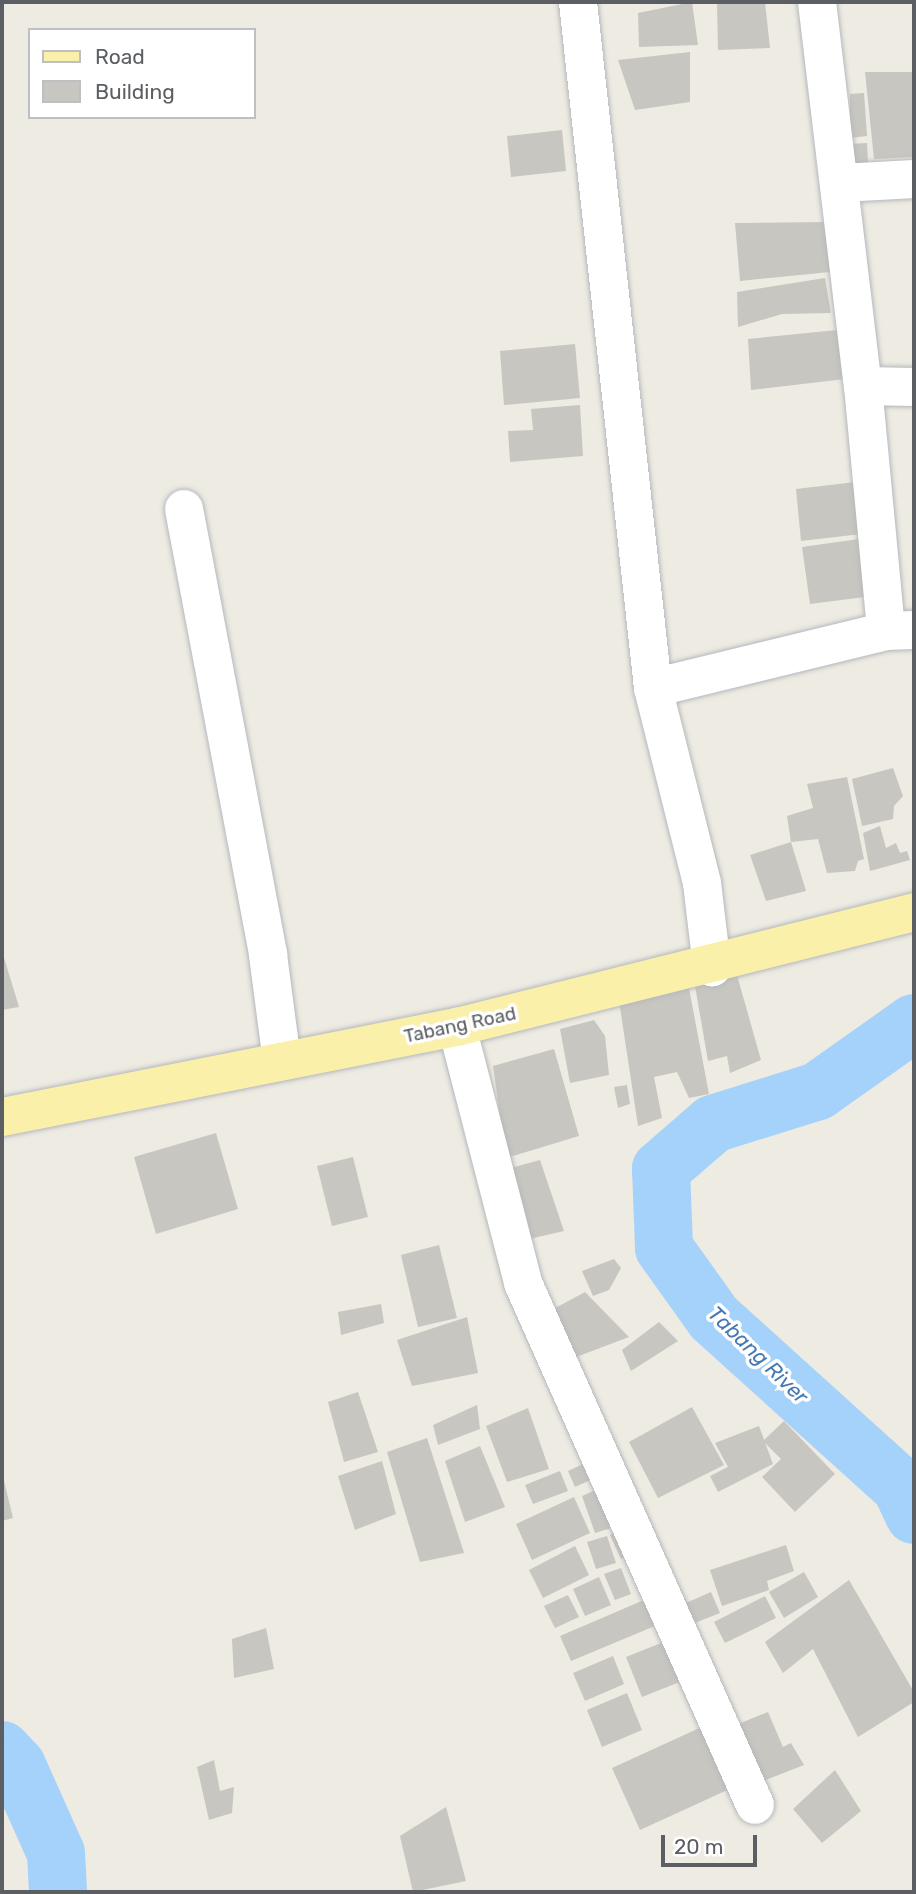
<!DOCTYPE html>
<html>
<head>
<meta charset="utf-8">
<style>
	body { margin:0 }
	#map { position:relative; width:916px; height:1894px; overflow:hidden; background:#edebe2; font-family:Rubik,sans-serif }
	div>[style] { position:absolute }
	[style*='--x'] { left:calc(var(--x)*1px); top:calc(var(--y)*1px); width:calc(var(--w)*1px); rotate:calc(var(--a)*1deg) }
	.river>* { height:58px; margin:-29px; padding:0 29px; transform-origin:29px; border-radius:29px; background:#a5d2fa }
	.building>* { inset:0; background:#c8c6c0 }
	.roads { filter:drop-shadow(0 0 2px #b5b8bc) drop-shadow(0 0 2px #b5b8bc) }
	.minor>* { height:38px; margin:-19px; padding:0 19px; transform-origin:19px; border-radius:19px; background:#fff }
	.major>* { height:38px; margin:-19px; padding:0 19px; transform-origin:19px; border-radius:19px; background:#faf0aa }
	span { translate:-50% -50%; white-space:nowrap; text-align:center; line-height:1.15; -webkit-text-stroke:7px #fff; paint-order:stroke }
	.street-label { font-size:19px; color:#5b5e62 }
	.water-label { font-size:21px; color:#4678b3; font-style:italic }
	.frame { position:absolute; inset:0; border:4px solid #5b5e62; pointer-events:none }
	.legend { position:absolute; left:28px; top:28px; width:228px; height:91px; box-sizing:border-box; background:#fff; border:2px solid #bdbfc0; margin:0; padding:9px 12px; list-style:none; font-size:21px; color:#5b5e62 }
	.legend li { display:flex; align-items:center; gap:14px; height:35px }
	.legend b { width:35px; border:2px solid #bdbfc0 }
	.scale { position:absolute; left:661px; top:1835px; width:96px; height:32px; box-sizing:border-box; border:4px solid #5b5e62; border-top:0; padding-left:9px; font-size:21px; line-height:24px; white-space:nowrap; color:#5b5e62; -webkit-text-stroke:5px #fff; paint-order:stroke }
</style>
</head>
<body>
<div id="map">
	<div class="river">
		<i style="--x:914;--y:1023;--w:118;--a:144.7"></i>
		<i style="--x:818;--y:1091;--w:110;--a:162.6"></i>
		<i style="--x:713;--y:1124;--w:69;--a:139.1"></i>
		<i style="--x:661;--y:1169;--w:79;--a:87.8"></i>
		<i style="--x:664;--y:1248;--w:86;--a:54.5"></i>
		<i style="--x:714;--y:1318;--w:252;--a:42.1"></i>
		<i style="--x:901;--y:1487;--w:31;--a:65"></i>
		<i style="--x:2;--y:1750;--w:22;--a:47"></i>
		<i style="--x:17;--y:1766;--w:95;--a:65.9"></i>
		<i style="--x:56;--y:1853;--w:39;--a:87"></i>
	</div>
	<div class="building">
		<i style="clip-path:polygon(692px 2px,698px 45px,639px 47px,638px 13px)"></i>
		<i style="clip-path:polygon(717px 2px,765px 2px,770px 48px,718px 50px)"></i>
		<i style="clip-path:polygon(690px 52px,690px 102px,635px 110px,618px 60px)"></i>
		<i style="clip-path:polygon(865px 72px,914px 72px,914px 157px,874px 159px)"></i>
		<i style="clip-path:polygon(864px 93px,867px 136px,850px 138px,850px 94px)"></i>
		<i style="clip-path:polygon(562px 130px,566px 171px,511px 177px,507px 136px)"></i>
		<i style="clip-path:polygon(867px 143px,868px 163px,850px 167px,849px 144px)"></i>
		<i style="clip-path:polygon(824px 222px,830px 272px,740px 281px,735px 223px)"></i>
		<i style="clip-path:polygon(825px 278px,831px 313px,782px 314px,738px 327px,737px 292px)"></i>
		<i style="clip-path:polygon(837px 330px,845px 379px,751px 390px,748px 339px)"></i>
		<i style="clip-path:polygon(575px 344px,580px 398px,504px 405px,500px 351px)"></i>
		<i style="clip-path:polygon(580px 405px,583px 456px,510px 462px,508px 431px,533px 430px,531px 409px)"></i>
		<i style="clip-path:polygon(864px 481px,870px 533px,801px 541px,796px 489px)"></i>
		<i style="clip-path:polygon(873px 537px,880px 595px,810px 604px,802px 547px)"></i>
		<i style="clip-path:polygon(893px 768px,903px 796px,894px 806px,893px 819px,862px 826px,852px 779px)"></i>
		<i style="clip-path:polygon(847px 777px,864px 859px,858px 861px,855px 871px,827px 873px,818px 839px,791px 842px,806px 891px,766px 901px,750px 855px,791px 842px,787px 816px,813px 808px,807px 784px)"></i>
		<i style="clip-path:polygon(880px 826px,886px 848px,896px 843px,900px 853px,907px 851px,910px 860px,870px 871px,863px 833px)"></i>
		<i style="clip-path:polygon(2px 951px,19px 1007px,2px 1010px)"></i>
		<i style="clip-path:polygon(737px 975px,761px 1060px,730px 1073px,727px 1056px,708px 1061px,695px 986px)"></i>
		<i style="clip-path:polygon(688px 983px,709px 1094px,689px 1098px,677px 1072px,654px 1077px,662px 1118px,638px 1126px,619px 1001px)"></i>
		<i style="clip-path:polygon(594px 1020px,605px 1036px,609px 1075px,570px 1083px,560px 1029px)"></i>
		<i style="clip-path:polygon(554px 1049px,579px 1136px,506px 1158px,493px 1066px)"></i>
		<i style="clip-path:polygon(627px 1085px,630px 1104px,618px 1108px,614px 1087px)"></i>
		<i style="clip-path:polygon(216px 1133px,238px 1209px,156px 1234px,134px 1157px)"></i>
		<i style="clip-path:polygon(353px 1157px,368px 1217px,332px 1226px,317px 1166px)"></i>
		<i style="clip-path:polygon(540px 1160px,564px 1231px,525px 1240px,507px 1169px)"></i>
		<i style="clip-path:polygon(439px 1245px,457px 1318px,418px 1327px,401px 1255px)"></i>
		<i style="clip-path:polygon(614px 1259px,621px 1268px,609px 1290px,593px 1296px,582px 1271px)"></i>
		<i style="clip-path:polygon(585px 1292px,629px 1337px,571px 1359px,548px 1312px)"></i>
		<i style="clip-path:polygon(381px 1304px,384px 1323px,341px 1335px,338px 1312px)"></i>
		<i style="clip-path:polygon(467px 1317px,478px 1373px,412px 1386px,397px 1340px)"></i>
		<i style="clip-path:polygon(659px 1322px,678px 1341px,631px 1371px,622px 1350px)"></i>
		<i style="clip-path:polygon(358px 1392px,378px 1452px,344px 1462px,328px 1402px)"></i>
		<i style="clip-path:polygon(477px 1405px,480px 1429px,438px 1445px,433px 1425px)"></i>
		<i style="clip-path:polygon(692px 1407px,724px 1465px,658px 1498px,629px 1442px)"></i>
		<i style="clip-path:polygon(528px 1408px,549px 1469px,507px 1482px,486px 1426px)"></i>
		<i style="clip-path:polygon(784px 1421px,835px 1474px,795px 1512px,762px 1477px,781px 1459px,763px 1441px)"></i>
		<i style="clip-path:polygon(759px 1426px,773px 1464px,718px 1492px,710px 1476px,728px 1467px,715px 1443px)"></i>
		<i style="clip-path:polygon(427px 1438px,464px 1553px,420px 1562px,387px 1452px)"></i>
		<i style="clip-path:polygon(480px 1446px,505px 1507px,465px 1522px,445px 1461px)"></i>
		<i style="clip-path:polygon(594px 1459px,601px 1475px,575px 1487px,568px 1471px)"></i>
		<i style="clip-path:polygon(382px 1461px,396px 1514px,355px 1530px,338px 1476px)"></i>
		<i style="clip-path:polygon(560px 1471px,568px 1491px,533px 1504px,525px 1485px)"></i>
		<i style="clip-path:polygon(2px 1472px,13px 1518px,2px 1521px)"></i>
		<i style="clip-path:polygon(607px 1485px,625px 1524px,595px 1533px,582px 1496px)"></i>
		<i style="clip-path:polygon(574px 1497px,590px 1533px,532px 1560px,516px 1524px)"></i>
		<i style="clip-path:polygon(627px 1528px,638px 1551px,621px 1559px,610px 1535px)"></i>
		<i style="clip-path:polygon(607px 1536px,616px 1563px,596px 1569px,587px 1542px)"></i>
		<i style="clip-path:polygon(786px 1545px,794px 1571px,767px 1581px,769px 1590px,722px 1606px,710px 1570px)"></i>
		<i style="clip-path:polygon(575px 1546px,589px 1575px,543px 1598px,529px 1570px)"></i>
		<i style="clip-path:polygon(621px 1568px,631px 1594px,615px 1600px,604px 1574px)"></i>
		<i style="clip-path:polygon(804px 1572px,818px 1597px,784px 1618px,769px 1592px)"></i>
		<i style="clip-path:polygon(599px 1577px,611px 1605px,585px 1616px,573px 1589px)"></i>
		<i style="clip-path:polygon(849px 1580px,914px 1692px,914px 1702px,858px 1737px,813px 1649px,783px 1673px,765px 1642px)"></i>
		<i style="clip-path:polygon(711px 1592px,720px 1613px,687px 1626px,679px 1606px)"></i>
		<i style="clip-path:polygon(568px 1595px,579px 1617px,555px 1628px,544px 1606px)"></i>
		<i style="clip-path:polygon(765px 1596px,776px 1618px,725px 1643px,714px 1622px)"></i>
		<i style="clip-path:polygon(651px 1597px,662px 1623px,571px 1661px,560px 1636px)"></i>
		<i style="clip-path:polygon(266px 1628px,274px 1669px,234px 1678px,232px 1639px)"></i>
		<i style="clip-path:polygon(671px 1639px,687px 1679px,642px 1697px,626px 1657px)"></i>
		<i style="clip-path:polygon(613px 1656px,624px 1684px,585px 1701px,573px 1673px)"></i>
		<i style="clip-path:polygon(627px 1693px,642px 1730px,602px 1747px,587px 1710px)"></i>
		<i style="clip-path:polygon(768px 1712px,783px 1747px,791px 1743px,804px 1765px,758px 1783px,731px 1727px)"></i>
		<i style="clip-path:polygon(706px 1725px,734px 1787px,640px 1830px,612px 1768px)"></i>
		<i style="clip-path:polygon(214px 1760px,220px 1791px,234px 1787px,232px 1813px,209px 1820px,197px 1767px)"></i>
		<i style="clip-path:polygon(835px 1770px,861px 1811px,822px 1843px,793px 1809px)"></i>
		<i style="clip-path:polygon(446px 1807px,466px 1881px,413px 1892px,400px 1836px)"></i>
	</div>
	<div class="roads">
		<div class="minor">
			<i style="--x:578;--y:2;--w:690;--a:83.76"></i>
			<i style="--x:653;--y:688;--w:201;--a:75.9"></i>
			<i style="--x:702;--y:883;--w:85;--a:83.2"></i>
			<i style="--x:817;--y:2;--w:387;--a:83.2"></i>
			<i style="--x:863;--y:386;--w:246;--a:84.6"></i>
			<i style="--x:841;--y:183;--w:73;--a:-3.1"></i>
			<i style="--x:863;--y:386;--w:51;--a:1.1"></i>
			<i style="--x:184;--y:509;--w:454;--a:79.3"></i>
			<i style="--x:268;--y:955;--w:107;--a:82.5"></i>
			<i style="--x:653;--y:688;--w:240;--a:-13.7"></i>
			<i style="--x:886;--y:631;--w:28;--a:-2"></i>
			<i style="--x:457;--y:1027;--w:264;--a:75.5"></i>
			<i style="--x:523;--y:1283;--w:571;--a:66.04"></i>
		</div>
		<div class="major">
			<i style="--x:2;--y:1117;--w:464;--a:-11.2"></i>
			<i style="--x:457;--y:1027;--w:471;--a:-14.1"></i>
		</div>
	</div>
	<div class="street-label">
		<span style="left:460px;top:1025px;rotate:-12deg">Tabang Road</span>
	</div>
	<div class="water-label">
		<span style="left:758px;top:1355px;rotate:44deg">Tabang River</span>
	</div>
	<div class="frame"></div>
	<ul class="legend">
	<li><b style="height:9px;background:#faf0aa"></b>Road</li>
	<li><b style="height:19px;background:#c8c6c0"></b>Building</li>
	</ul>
	<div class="scale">20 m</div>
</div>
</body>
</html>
